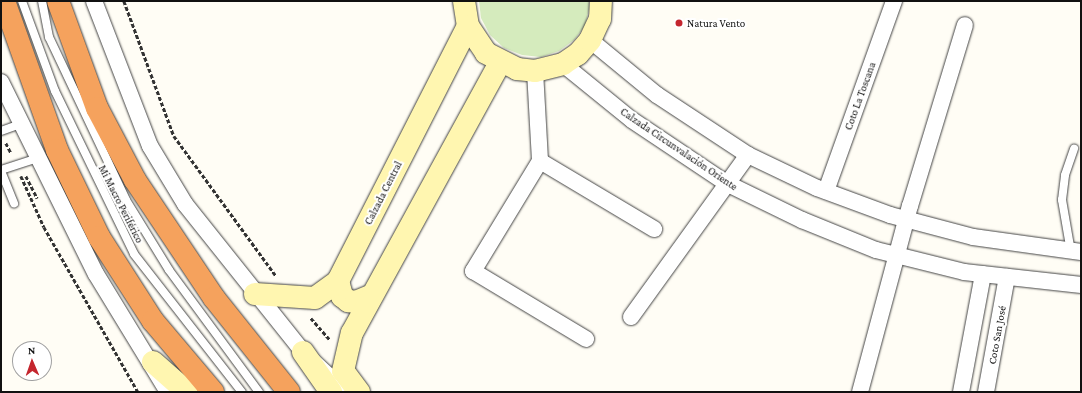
<!DOCTYPE html>
<html>
<head>
<meta charset="utf-8">
<style>
	body { margin:0 }
	#map { position:relative; width:1082px; height:393px; overflow:hidden; background:#fffdf5; font-family:"Crimson Pro",serif }
	div>[style] { position:absolute }
	[style*='--x'] { left:calc(var(--x)*1px); top:calc(var(--y)*1px); width:calc(var(--w)*1px); rotate:calc(var(--a)*1deg) }
	.green>* { inset:0; background:#d5ebbd }
	.path>* { height:2.5px; margin-top:-1.25px; transform-origin:0; background:repeating-linear-gradient(90deg,#333 0 4px,transparent 0 6px) }
	.roads { filter:drop-shadow(0 0 1px #444) drop-shadow(0 0 1px #444) }
	.lane>* { height:8px; margin:-4px; padding:0 4px; transform-origin:4px; border-radius:4px; background:#fff }
	.street>* { height:16px; margin:-8px; padding:0 8px; transform-origin:8px; border-radius:8px; background:#fff }
	.secondary>* { height:22px; margin:-11px; padding:0 11px; transform-origin:11px; border-radius:11px; background:#fff6b0 }
	.highway>* { height:22px; margin:-11px; padding:0 11px; transform-origin:11px; border-radius:11px; background:#f5a25d }
	.dots>* { width:11px; height:11px; translate:-50% -50%; box-sizing:border-box; border:2px solid #fff; border-radius:50% }
	span { translate:-50% -50%; white-space:nowrap; text-align:center; line-height:1.15; -webkit-text-stroke:4px #fff; paint-order:stroke }
	.poi-label { font-size:11px; color:#111 }
	.left { translate:0 -50%; text-align:left }
	.street-label { font-size:11px; color:#111 }
	.frame { position:absolute; inset:0; border:2px solid #111; pointer-events:none }
	.north { position:absolute; left:12px; top:341px; width:40px; height:40px; box-sizing:border-box; background:#fff; border:1px solid #a0a0a0; border-radius:50%; rotate:358deg; font-size:11px; font-weight:700; line-height:16px; text-align:center; color:#111 }
	.north::after { content:''; display:block; margin:auto; width:14px; height:18px; background:#c4262e; clip-path:polygon(50% 0,100% 100%,50% 72%,0 100%) }
</style>
</head>
<body>
<div id="map">
	<div class="green">
		<i style="clip-path:polygon(479px 1px,589px 1px,589px 9px,585px 26px,574px 40px,559px 51px,541px 57px,522px 55px,504px 48px,490px 35px,481px 18px)"></i>
	</div>
	<div class="path">
		<i style="--x:124;--y:1;--w:144;--a:69.7"></i>
		<i style="--x:174;--y:136;--w:173;--a:53.9"></i>
		<i style="--x:6;--y:143;--w:11;--a:63"></i>
		<i style="--x:21;--y:176;--w:56;--a:65.7"></i>
		<i style="--x:44;--y:227;--w:190;--a:60.3"></i>
		<i style="--x:26;--y:176;--w:25;--a:63"></i>
		<i style="--x:311;--y:318;--w:29;--a:49"></i>
	</div>
	<div class="roads">
		<div class="lane">
			<i style="--x:22;--y:1;--w:96;--a:69.9"></i>
			<i style="--x:55;--y:91;--w:181;--a:64.1"></i>
			<i style="--x:134;--y:254;--w:175;--a:52"></i>
			<i style="--x:42;--y:1;--w:37;--a:79"></i>
			<i style="--x:49;--y:37;--w:180;--a:64.7"></i>
			<i style="--x:126;--y:200;--w:82;--a:58.4"></i>
			<i style="--x:169;--y:270;--w:152;--a:53.6"></i>
			<i style="--x:1;--y:131;--w:20;--a:-20"></i>
			<i style="--x:1;--y:170;--w:38;--a:-18"></i>
			<i style="--x:1;--y:171;--w:35;--a:68"></i>
			<i style="--x:1071;--y:252;--w:53;--a:-99.8"></i>
			<i style="--x:1062;--y:200;--w:25;--a:-83"></i>
			<i style="--x:1065;--y:175;--w:28;--a:-71"></i>
		</div>
		<div class="street">
			<i style="--x:94;--y:1;--w:155;--a:68.9"></i>
			<i style="--x:150;--y:146;--w:68;--a:58.9"></i>
			<i style="--x:185;--y:204;--w:189;--a:51.4"></i>
			<i style="--x:303;--y:352;--w:59;--a:42.9"></i>
			<i style="--x:590;--y:40;--w:87;--a:39.4"></i>
			<i style="--x:657;--y:95;--w:109;--a:33.4"></i>
			<i style="--x:748;--y:155;--w:76;--a:25.6"></i>
			<i style="--x:817;--y:188;--w:78;--a:20.3"></i>
			<i style="--x:890;--y:215;--w:86;--a:14.8"></i>
			<i style="--x:973;--y:237;--w:109;--a:7.9"></i>
			<i style="--x:563;--y:64;--w:89;--a:39.1"></i>
			<i style="--x:632;--y:120;--w:113;--a:33.8"></i>
			<i style="--x:726;--y:183;--w:85;--a:26"></i>
			<i style="--x:802;--y:220;--w:80;--a:22.1"></i>
			<i style="--x:876;--y:250;--w:91;--a:14"></i>
			<i style="--x:964;--y:272;--w:118;--a:6.3"></i>
			<i style="--x:535;--y:71;--w:90;--a:86.8"></i>
			<i style="--x:540;--y:161;--w:129;--a:121.3"></i>
			<i style="--x:473;--y:271;--w:132;--a:31"></i>
			<i style="--x:1;--y:82;--w:214;--a:63.7"></i>
			<i style="--x:96;--y:274;--w:138;--a:58.6"></i>
			<i style="--x:540;--y:161;--w:133;--a:30.8"></i>
			<i style="--x:826;--y:191;--w:202;--a:-70.3"></i>
			<i style="--x:631;--y:317;--w:200;--a:-54.2"></i>
			<i style="--x:860;--y:392;--w:193;--a:-75"></i>
			<i style="--x:910;--y:206;--w:189;--a:-73.1"></i>
			<i style="--x:961;--y:392;--w:120;--a:-79.4"></i>
			<i style="--x:986;--y:392;--w:117;--a:-79.7"></i>
		</div>
		<div class="secondary">
			<i style="--x:464;--y:1;--w:25;--a:81"></i>
			<i style="--x:468;--y:26;--w:32;--a:56"></i>
			<i style="--x:486;--y:53;--w:35;--a:27"></i>
			<i style="--x:517;--y:69;--w:18;--a:6"></i>
			<i style="--x:535;--y:71;--w:29;--a:-14"></i>
			<i style="--x:563;--y:64;--w:18;--a:-34"></i>
			<i style="--x:578;--y:54;--w:18;--a:-49"></i>
			<i style="--x:590;--y:40;--w:23;--a:-65"></i>
			<i style="--x:600;--y:19;--w:18;--a:-87"></i>
			<i style="--x:338;--y:281;--w:16;--a:75"></i>
			<i style="--x:342;--y:296;--w:8;--a:40"></i>
			<i style="--x:348;--y:301;--w:8;--a:7"></i>
			<i style="--x:356;--y:302;--w:15;--a:-23"></i>
			<i style="--x:255;--y:294;--w:60;--a:3.8"></i>
			<i style="--x:315;--y:298;--w:29;--a:-36"></i>
			<i style="--x:338;--y:281;--w:286;--a:-63"></i>
			<i style="--x:303;--y:352;--w:49;--a:55"></i>
			<i style="--x:153;--y:362;--w:45;--a:41.4"></i>
			<i style="--x:359;--y:392;--w:26;--a:-127"></i>
			<i style="--x:343;--y:371;--w:39;--a:-77"></i>
			<i style="--x:352;--y:333;--w:308;--a:-61.3"></i>
		</div>
		<div class="highway">
			<i style="--x:4;--y:1;--w:158;--a:70.4"></i>
			<i style="--x:57;--y:150;--w:97;--a:64.2"></i>
			<i style="--x:99;--y:237;--w:100;--a:57.3"></i>
			<i style="--x:153;--y:321;--w:93;--a:49.8"></i>
			<i style="--x:58;--y:1;--w:114;--a:70"></i>
			<i style="--x:97;--y:108;--w:81;--a:62.2"></i>
			<i style="--x:135;--y:180;--w:142;--a:56.2"></i>
			<i style="--x:214;--y:298;--w:120;--a:51.4"></i>
		</div>
	</div>
	<div class="dots">
		<i style="left:679px;top:23px;background:#c4262e"></i>
	</div>
	<div class="poi-label">
		<span class="left" style="left:687px;top:23px">Natura Vento</span>
	</div>
	<div class="street-label">
		<span style="left:860px;top:96px;rotate:-70deg">Coto La Toscana</span>
		<span style="left:679px;top:149px;rotate:34deg">Calzada Circunvalación Oriente</span>
		<span style="left:383px;top:193px;rotate:-63deg">Calzada Central</span>
		<span style="left:121px;top:204px;rotate:63deg">Mi Macro Periférico</span>
		<span style="left:997px;top:335px;rotate:-80deg">Coto San José</span>
	</div>
	<div class="frame"></div>
	<div class="north">N</div>
</div>
</body>
</html>
